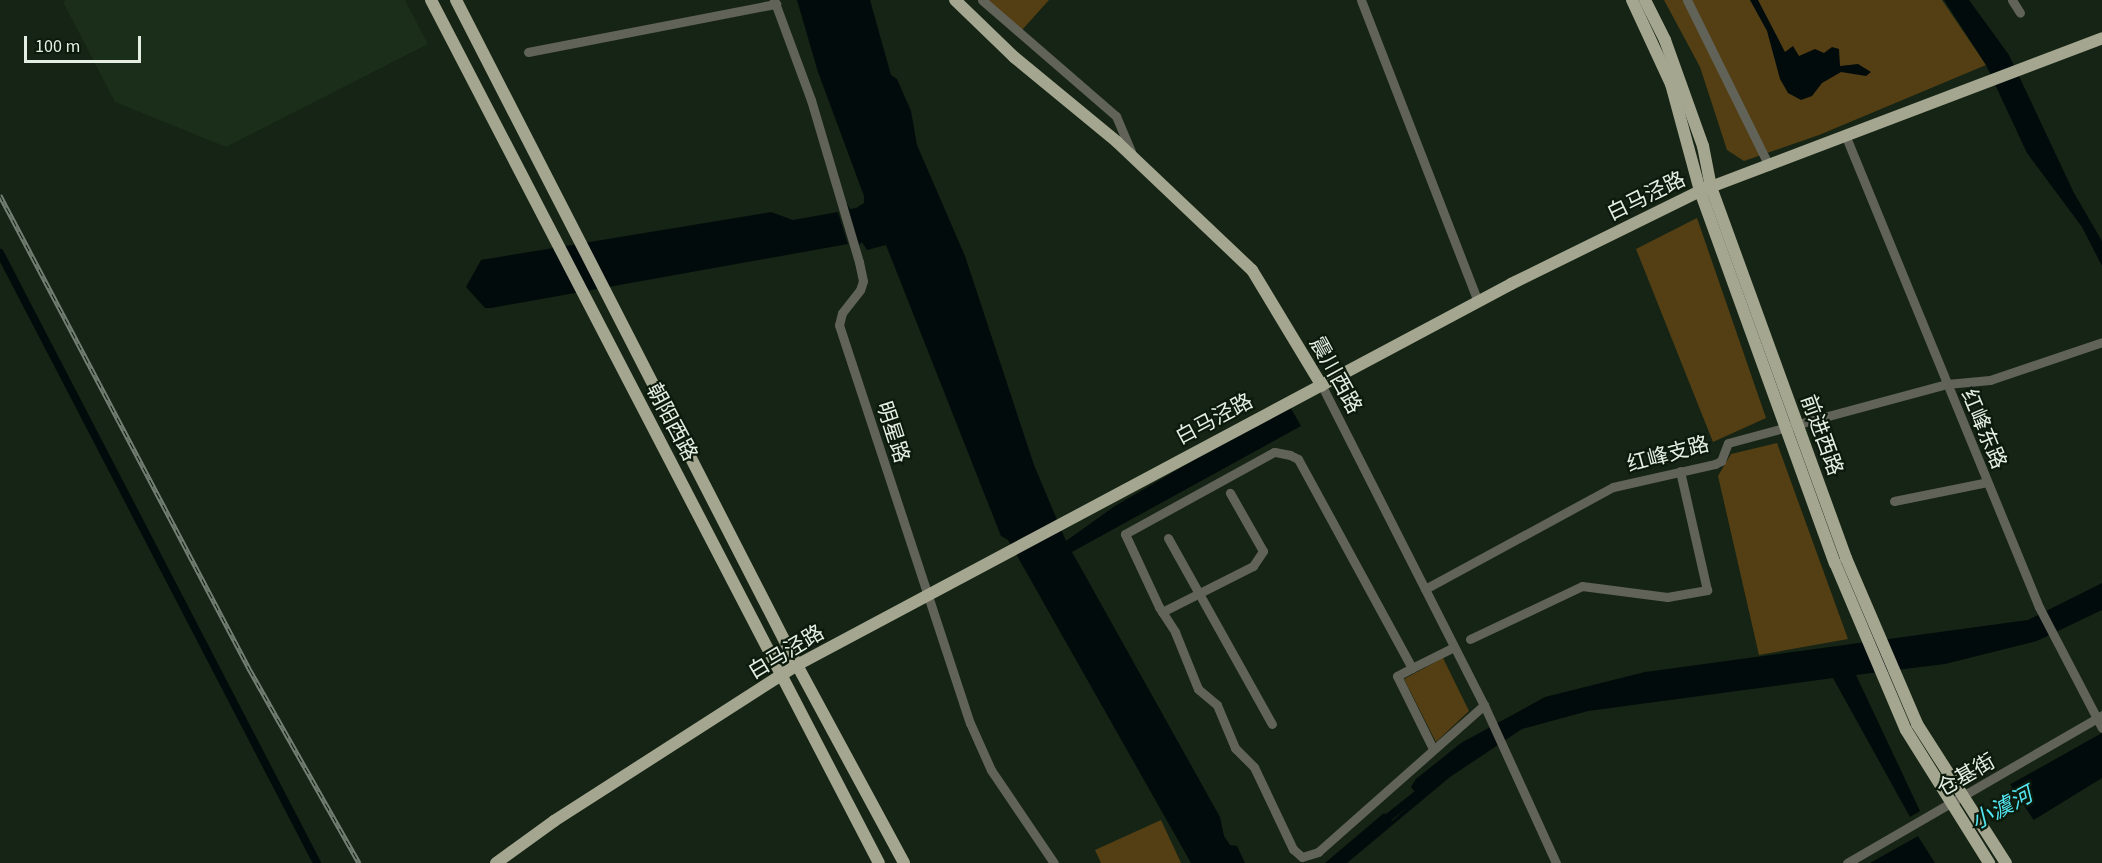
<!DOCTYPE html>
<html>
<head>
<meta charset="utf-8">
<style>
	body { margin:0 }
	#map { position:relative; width:2102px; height:863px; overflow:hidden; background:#152414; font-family:"Source Sans 3","Noto Sans SC",sans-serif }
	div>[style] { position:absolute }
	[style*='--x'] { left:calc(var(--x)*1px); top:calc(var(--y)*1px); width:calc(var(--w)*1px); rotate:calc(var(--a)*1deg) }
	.built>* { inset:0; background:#1b2e19 }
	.green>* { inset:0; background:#543f14 }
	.water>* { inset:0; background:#020b0c }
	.pier>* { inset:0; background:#152414 }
	.canal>* { height:8px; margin:-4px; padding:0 4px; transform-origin:4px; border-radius:4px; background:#020b0c }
	.minor>* { height:9px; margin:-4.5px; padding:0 4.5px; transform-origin:4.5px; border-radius:4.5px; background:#616258 }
	.major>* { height:12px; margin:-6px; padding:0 6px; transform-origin:6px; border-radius:6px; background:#a4a690 }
	.rail>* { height:4.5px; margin-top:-2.25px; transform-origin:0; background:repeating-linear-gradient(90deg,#0c1a0b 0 7px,#737f72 0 14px); box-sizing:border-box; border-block:2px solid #737f72 }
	span { translate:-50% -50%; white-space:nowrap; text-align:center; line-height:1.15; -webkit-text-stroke:4.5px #0c1a0b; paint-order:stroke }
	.street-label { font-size:21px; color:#e4eee3 }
	.water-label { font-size:22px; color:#53e7f3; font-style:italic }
	.scale { position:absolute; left:24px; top:36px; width:117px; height:27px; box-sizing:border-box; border:3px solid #e4eee3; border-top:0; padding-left:8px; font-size:18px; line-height:21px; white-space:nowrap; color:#e4eee3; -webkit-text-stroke:4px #0c1a0b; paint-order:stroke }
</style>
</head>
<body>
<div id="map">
	<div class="built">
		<i style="clip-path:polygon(66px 0,405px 0,428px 44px,226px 147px,115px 102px,63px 2px)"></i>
	</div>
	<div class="green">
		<i style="clip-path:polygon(987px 0,1049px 0,1022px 30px)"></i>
		<i style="clip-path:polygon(1664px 0,1942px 0,1986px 65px,1819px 135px,1744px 161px,1727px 150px,1700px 67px)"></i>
		<i style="clip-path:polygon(1697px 218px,1766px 418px,1713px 442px,1636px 249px)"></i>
		<i style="clip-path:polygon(1777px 443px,1848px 639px,1759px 655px,1718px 476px,1731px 454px)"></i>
		<i style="clip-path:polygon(1443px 658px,1469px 711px,1436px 742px,1404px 679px)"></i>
		<i style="clip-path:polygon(1161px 820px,1181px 863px,1101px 863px,1095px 850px)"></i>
	</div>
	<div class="water">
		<i style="clip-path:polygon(797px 0,870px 0,891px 75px,897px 79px,911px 111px,917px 145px,965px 256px,1034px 465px,1066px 541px,1115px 506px,1289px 405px,1301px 426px,1072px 552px,1220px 817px,1224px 836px,1230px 845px,1237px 846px,1245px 863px,1191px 863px,1008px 540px,1001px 536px,886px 245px,867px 250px,862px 242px,858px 246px,846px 202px,850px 209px,856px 208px,864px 203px,864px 196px,818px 72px)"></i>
		<i style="clip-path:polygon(1750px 0,1758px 0,1785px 52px,1793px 46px,1799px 56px,1815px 49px,1824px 53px,1832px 47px,1839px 49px,1840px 66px,1858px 64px,1871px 72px,1866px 76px,1841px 72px,1822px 83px,1812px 96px,1801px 100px,1788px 93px,1780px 79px,1767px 31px)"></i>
		<i style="clip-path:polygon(1944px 0,1969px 0,2009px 55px,2074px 193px,2102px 241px,2102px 266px,2082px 227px,2027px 153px,1986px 65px)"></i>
		<i style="clip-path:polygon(771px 212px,793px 220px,838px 212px,848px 244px,491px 308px,485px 308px,466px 287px,481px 260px)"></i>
		<i style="clip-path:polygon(2102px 583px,2102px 610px,2037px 641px,1945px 664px,1856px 675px,1920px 811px,1910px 817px,1833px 678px,1588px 711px,1522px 729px,1450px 777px,1347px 863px,1325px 863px,1384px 813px,1392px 821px,1419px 797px,1411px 787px,1416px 779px,1461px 743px,1545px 697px,1645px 672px,2028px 620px)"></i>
		<i style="clip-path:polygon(2102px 733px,2102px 778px,2022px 827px,1957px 863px,1870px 863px)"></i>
	</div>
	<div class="pier">
		<i style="clip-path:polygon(2008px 781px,2035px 822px,1960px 863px,1935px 863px,1916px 833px)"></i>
	</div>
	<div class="canal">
		<i style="--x:0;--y:253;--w:687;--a:62.54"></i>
		<i style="--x:1380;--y:824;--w:56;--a:-38.5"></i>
	</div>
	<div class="minor">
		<i style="--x:774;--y:0;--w:107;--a:69.7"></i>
		<i style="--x:811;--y:100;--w:169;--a:73.5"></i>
		<i style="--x:859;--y:262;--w:19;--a:78"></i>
		<i style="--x:863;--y:281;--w:9;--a:108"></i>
		<i style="--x:860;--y:290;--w:29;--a:128"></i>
		<i style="--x:842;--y:313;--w:12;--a:104"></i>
		<i style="--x:839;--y:325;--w:419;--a:71.8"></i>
		<i style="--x:970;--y:723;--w:51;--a:65.9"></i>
		<i style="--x:991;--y:770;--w:112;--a:55.9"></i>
		<i style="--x:982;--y:0;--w:177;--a:40.9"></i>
		<i style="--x:1116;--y:116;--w:39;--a:67"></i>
		<i style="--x:1361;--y:0;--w:324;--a:68.8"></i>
		<i style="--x:1687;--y:0;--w:185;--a:63.7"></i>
		<i style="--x:2012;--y:0;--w:15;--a:58"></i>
		<i style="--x:528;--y:52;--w:253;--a:-11"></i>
		<i style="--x:1846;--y:137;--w:508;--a:67.68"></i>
		<i style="--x:2039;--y:607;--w:136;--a:62.5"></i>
		<i style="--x:1322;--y:386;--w:358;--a:63.1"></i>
		<i style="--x:1484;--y:705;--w:174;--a:65.5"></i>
		<i style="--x:1894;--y:501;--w:95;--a:-11.5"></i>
		<i style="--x:1168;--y:538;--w:213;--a:60.8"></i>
		<i style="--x:1425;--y:589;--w:214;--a:-28.5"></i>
		<i style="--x:1613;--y:487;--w:105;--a:-12.7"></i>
		<i style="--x:1715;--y:464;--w:7;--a:-27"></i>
		<i style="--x:1721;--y:461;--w:19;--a:-69"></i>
		<i style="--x:1728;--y:443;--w:227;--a:-15.1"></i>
		<i style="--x:1947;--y:384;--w:43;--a:-5.3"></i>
		<i style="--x:1990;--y:380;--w:118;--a:-18.7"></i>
		<i style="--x:1162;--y:612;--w:102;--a:-26.8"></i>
		<i style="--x:1253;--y:566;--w:18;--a:-56"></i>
		<i style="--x:1263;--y:551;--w:67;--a:-119.6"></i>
		<i style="--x:1470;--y:639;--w:124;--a:-25.3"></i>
		<i style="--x:1582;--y:586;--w:86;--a:7.4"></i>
		<i style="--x:1667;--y:597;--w:41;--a:-9.9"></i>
		<i style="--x:1707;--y:590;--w:122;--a:-102.8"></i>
		<i style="--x:1454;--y:647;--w:47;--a:153.4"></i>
		<i style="--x:1412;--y:668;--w:238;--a:-118.6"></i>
		<i style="--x:1298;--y:459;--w:9;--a:-153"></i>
		<i style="--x:1290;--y:455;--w:16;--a:-169"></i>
		<i style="--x:1274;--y:452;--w:170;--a:151.2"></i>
		<i style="--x:1125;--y:534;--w:81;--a:65"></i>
		<i style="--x:1159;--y:607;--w:30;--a:57"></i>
		<i style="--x:1175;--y:632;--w:61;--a:68"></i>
		<i style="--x:1198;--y:689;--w:25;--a:40"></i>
		<i style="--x:1217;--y:705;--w:47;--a:67.3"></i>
		<i style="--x:1235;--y:748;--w:27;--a:45"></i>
		<i style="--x:1254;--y:767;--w:91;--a:64.6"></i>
		<i style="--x:1293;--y:849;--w:12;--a:42"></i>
		<i style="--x:1302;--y:857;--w:17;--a:-17"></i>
		<i style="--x:1318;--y:852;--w:222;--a:-41.5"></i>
		<i style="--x:1412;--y:668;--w:17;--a:152"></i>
		<i style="--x:1397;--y:676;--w:81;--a:63.7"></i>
		<i style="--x:1847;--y:863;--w:295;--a:-30.1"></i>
	</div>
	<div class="major">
		<i style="--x:431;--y:0;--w:972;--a:62.57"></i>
		<i style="--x:456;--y:0;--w:747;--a:62.85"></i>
		<i style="--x:797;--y:665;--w:225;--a:61.6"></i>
		<i style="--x:955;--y:0;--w:82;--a:44"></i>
		<i style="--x:1014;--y:57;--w:134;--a:39.5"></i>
		<i style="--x:1117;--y:142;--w:186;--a:43.5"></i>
		<i style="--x:1252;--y:270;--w:135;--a:58.9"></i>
		<i style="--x:1632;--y:0;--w:93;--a:65.1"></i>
		<i style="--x:1671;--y:84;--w:111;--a:74.8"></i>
		<i style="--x:1700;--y:191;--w:396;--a:70.1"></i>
		<i style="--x:1835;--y:563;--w:181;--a:67"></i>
		<i style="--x:1906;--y:730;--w:157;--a:58"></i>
		<i style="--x:1645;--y:0;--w:45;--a:63.4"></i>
		<i style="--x:1665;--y:40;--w:113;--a:70.3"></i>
		<i style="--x:1703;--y:146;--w:42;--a:79"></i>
		<i style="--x:1711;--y:187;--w:395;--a:70"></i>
		<i style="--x:1846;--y:558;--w:181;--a:66.8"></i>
		<i style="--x:1917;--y:724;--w:165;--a:57.4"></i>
		<i style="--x:496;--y:863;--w:72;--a:-35.9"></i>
		<i style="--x:554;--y:821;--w:289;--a:-32.7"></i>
		<i style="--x:797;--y:665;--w:809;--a:-28.08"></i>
		<i style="--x:1511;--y:284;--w:211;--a:-26.2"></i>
		<i style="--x:1700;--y:191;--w:430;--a:-20.8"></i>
	</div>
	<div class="rail">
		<i style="--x:0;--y:195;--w:537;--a:62.24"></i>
		<i style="--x:250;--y:670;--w:222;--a:60.5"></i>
	</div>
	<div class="street-label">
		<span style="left:1646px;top:196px;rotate:-26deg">白马泾路</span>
		<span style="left:1336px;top:375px;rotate:61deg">震川西路</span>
		<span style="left:1214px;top:419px;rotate:-28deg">白马泾路</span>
		<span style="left:672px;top:422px;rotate:62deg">朝阳西路</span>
		<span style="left:1984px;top:429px;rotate:67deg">红峰东路</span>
		<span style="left:893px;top:432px;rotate:72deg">明星路</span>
		<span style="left:1822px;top:435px;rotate:70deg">前进西路</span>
		<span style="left:1668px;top:454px;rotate:-15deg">红峰支路</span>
		<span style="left:786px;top:652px;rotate:-31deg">白马泾路</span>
		<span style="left:1966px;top:775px;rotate:-30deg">仓基街</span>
	</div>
	<div class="water-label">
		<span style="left:2002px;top:809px;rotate:-28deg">小澞河</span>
	</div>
	<div class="scale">100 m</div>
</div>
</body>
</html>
